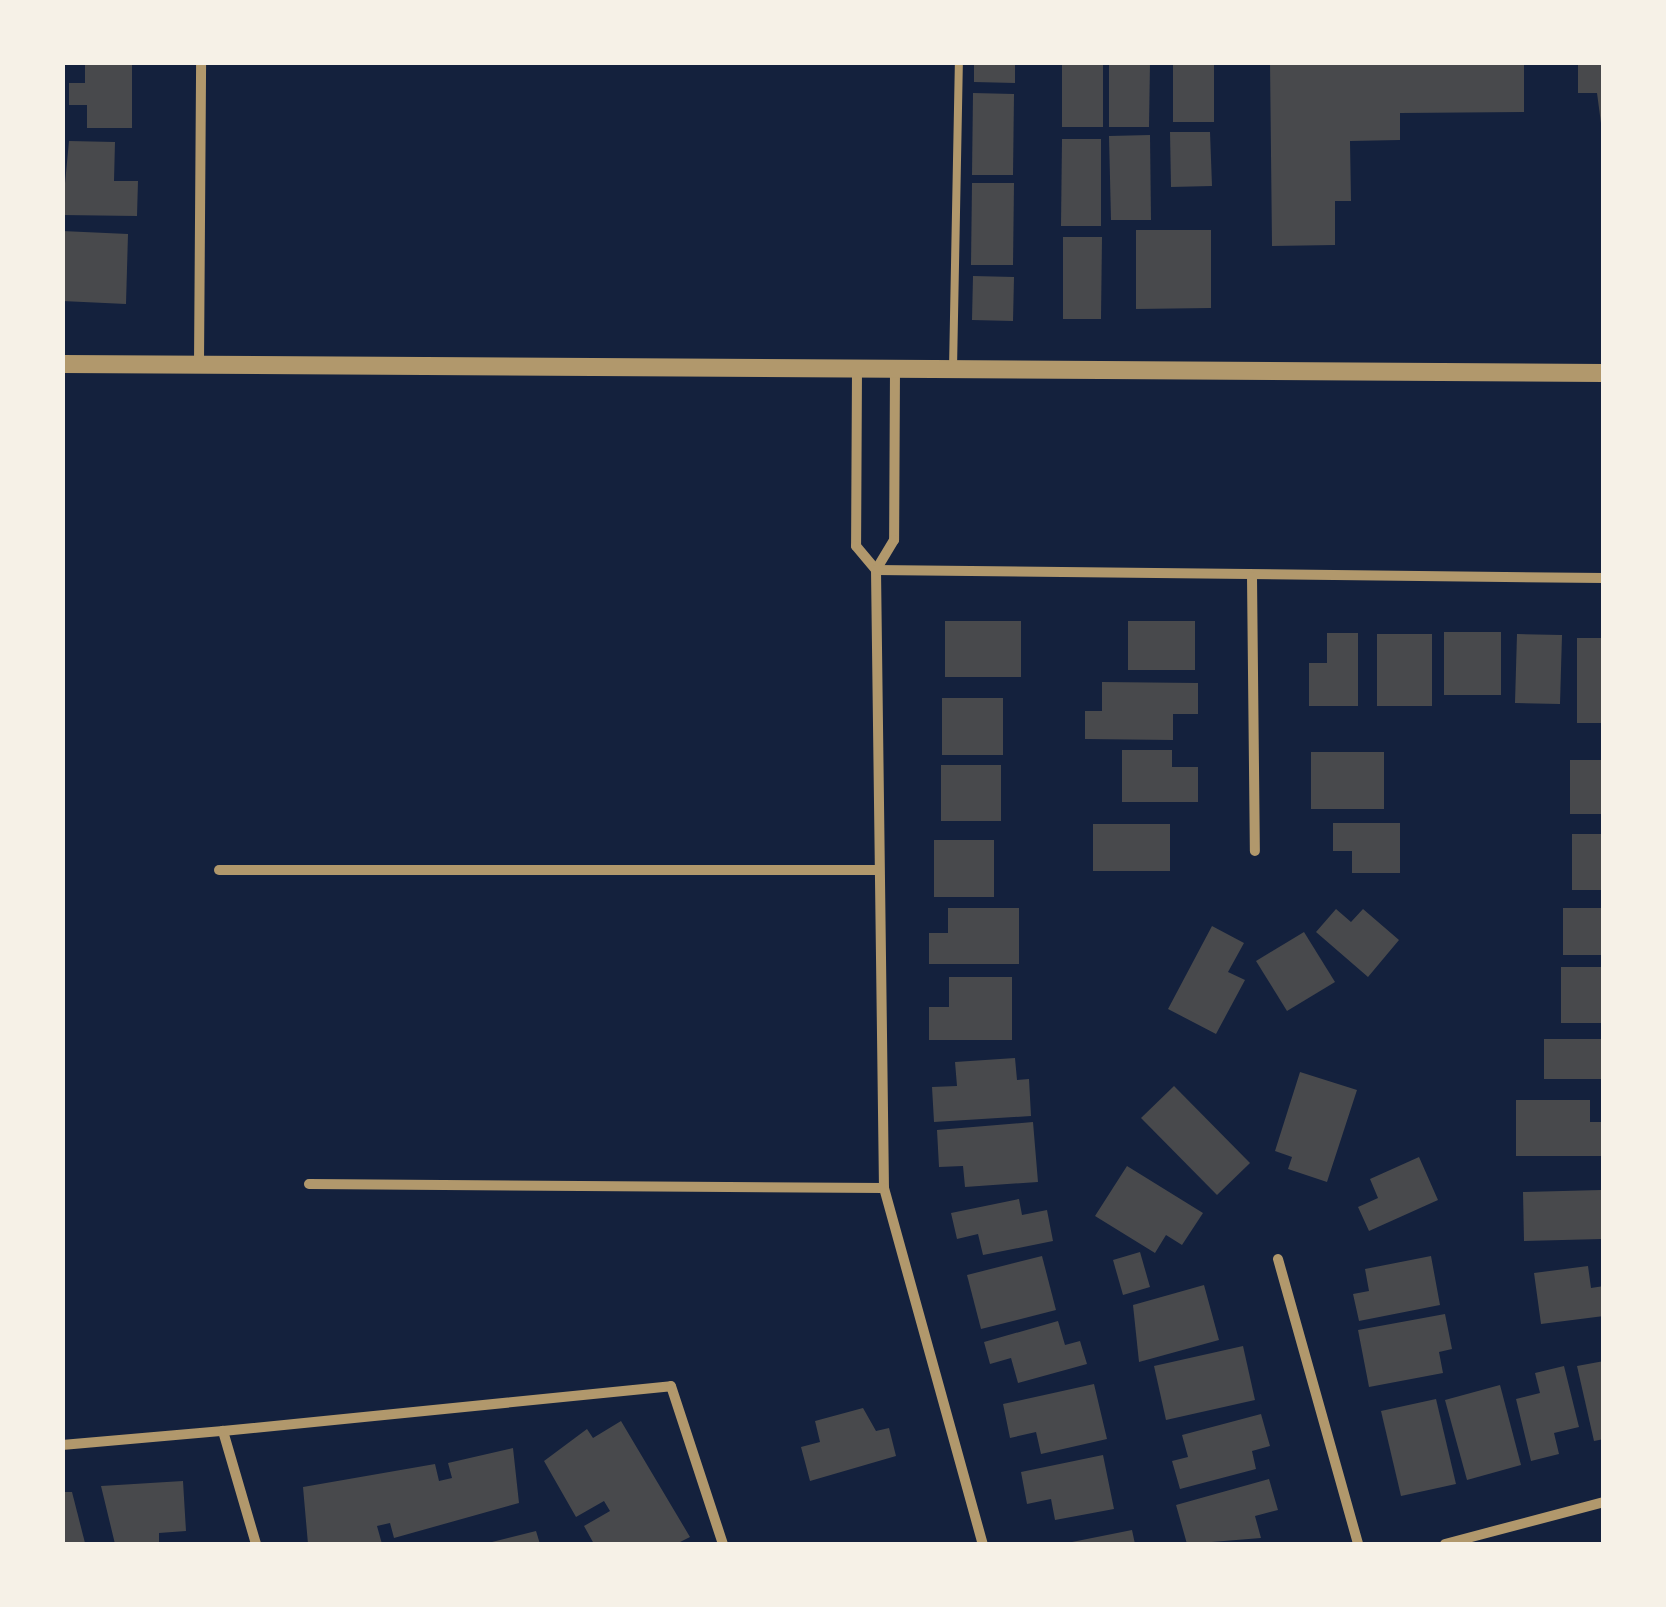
<!DOCTYPE html>
<html>
<head>
<meta charset="utf-8">
<style>
	body { margin:0 }
	#map { position:relative; width:1666px; height:1607px; overflow:hidden; background:#14213d; font-family:Inter,sans-serif }
	div>[style] { position:absolute }
	[style*='--x'] { left:calc(var(--x)*1px); top:calc(var(--y)*1px); width:calc(var(--w)*1px); rotate:calc(var(--a)*1deg) }
	.building>* { inset:0; background:#48494c }
	.service>* { height:8px; margin:-4px; padding:0 4px; transform-origin:4px; border-radius:4px; background:#b1986c }
	.minor>* { height:10px; margin:-5px; padding:0 5px; transform-origin:5px; border-radius:5px; background:#b1986c }
	.tertiary>* { height:18px; margin:-9px; padding:0 9px; transform-origin:9px; border-radius:9px; background:#b1986c }
	span { translate:-50% -50%; white-space:nowrap; text-align:center; line-height:1.15; -webkit-text-stroke:8px #f6f1e7; paint-order:stroke }
	.frame { position:absolute; inset:0; border:65px solid #f6f1e7; pointer-events:none }
</style>
</head>
<body>
<div id="map">
	<div class="building">
		<i style="clip-path:polygon(85px 62px,132px 62px,132px 128px,87px 128px,87px 105px,69px 105px,69px 83px,85px 83px)"></i>
		<i style="clip-path:polygon(974px 62px,1015px 62px,1015px 83px,974px 82px)"></i>
		<i style="clip-path:polygon(1062px 62px,1103px 62px,1103px 127px,1062px 127px)"></i>
		<i style="clip-path:polygon(1109px 62px,1150px 62px,1149px 127px,1109px 127px)"></i>
		<i style="clip-path:polygon(1173px 62px,1214px 62px,1214px 122px,1173px 122px)"></i>
		<i style="clip-path:polygon(1270px 62px,1524px 62px,1524px 112px,1400px 113px,1400px 140px,1350px 141px,1351px 201px,1335px 201px,1335px 245px,1272px 246px)"></i>
		<i style="clip-path:polygon(1578px 62px,1604px 62px,1604px 146px,1597px 93px,1578px 93px)"></i>
		<i style="clip-path:polygon(973px 93px,1014px 94px,1013px 175px,972px 175px)"></i>
		<i style="clip-path:polygon(1170px 132px,1210px 132px,1212px 186px,1171px 187px)"></i>
		<i style="clip-path:polygon(1150px 135px,1151px 220px,1111px 220px,1109px 136px)"></i>
		<i style="clip-path:polygon(1062px 139px,1101px 139px,1101px 226px,1061px 226px)"></i>
		<i style="clip-path:polygon(69px 141px,115px 142px,114px 181px,138px 181px,137px 216px,62px 215px)"></i>
		<i style="clip-path:polygon(972px 183px,1014px 183px,1013px 265px,971px 265px)"></i>
		<i style="clip-path:polygon(1136px 230px,1211px 230px,1211px 308px,1136px 309px)"></i>
		<i style="clip-path:polygon(62px 231px,128px 234px,126px 304px,62px 301px)"></i>
		<i style="clip-path:polygon(1063px 237px,1102px 237px,1101px 319px,1063px 319px)"></i>
		<i style="clip-path:polygon(973px 276px,1014px 277px,1013px 321px,972px 320px)"></i>
		<i style="clip-path:polygon(945px 621px,1021px 621px,1021px 677px,945px 677px)"></i>
		<i style="clip-path:polygon(1128px 621px,1195px 621px,1195px 670px,1128px 670px)"></i>
		<i style="clip-path:polygon(1444px 632px,1501px 632px,1501px 695px,1444px 695px)"></i>
		<i style="clip-path:polygon(1327px 633px,1358px 633px,1358px 706px,1309px 706px,1309px 663px,1327px 663px)"></i>
		<i style="clip-path:polygon(1377px 634px,1432px 634px,1432px 706px,1377px 706px)"></i>
		<i style="clip-path:polygon(1517px 634px,1562px 635px,1560px 704px,1515px 703px)"></i>
		<i style="clip-path:polygon(1577px 638px,1604px 638px,1604px 723px,1577px 723px)"></i>
		<i style="clip-path:polygon(1102px 682px,1198px 683px,1198px 714px,1173px 714px,1173px 740px,1085px 739px,1085px 711px,1102px 711px)"></i>
		<i style="clip-path:polygon(942px 698px,1003px 698px,1003px 755px,942px 755px)"></i>
		<i style="clip-path:polygon(1122px 750px,1172px 750px,1172px 767px,1198px 767px,1198px 802px,1122px 802px)"></i>
		<i style="clip-path:polygon(1311px 752px,1384px 752px,1384px 809px,1311px 809px)"></i>
		<i style="clip-path:polygon(1570px 760px,1604px 760px,1604px 814px,1570px 814px)"></i>
		<i style="clip-path:polygon(941px 765px,1001px 765px,1001px 821px,941px 821px)"></i>
		<i style="clip-path:polygon(1333px 823px,1400px 823px,1400px 873px,1352px 873px,1352px 851px,1333px 851px)"></i>
		<i style="clip-path:polygon(1093px 824px,1170px 824px,1170px 871px,1093px 871px)"></i>
		<i style="clip-path:polygon(1572px 834px,1604px 834px,1604px 890px,1572px 890px)"></i>
		<i style="clip-path:polygon(934px 840px,994px 840px,994px 897px,934px 897px)"></i>
		<i style="clip-path:polygon(948px 908px,1019px 908px,1019px 964px,929px 964px,929px 933px,948px 933px)"></i>
		<i style="clip-path:polygon(1563px 908px,1604px 908px,1604px 955px,1563px 955px)"></i>
		<i style="clip-path:polygon(1336px 909px,1351px 922px,1363px 909px,1399px 940px,1368px 977px,1316px 932px)"></i>
		<i style="clip-path:polygon(1212px 926px,1244px 943px,1228px 972px,1245px 980px,1216px 1034px,1168px 1009px)"></i>
		<i style="clip-path:polygon(1304px 932px,1335px 982px,1287px 1011px,1256px 961px)"></i>
		<i style="clip-path:polygon(1561px 967px,1604px 967px,1604px 1023px,1561px 1023px)"></i>
		<i style="clip-path:polygon(949px 977px,1012px 977px,1012px 1040px,929px 1040px,929px 1007px,949px 1007px)"></i>
		<i style="clip-path:polygon(1544px 1039px,1604px 1039px,1604px 1079px,1544px 1079px)"></i>
		<i style="clip-path:polygon(1015px 1058px,1017px 1080px,1029px 1079px,1031px 1116px,934px 1122px,932px 1087px,957px 1086px,955px 1062px)"></i>
		<i style="clip-path:polygon(1300px 1072px,1357px 1090px,1327px 1182px,1288px 1169px,1292px 1157px,1275px 1151px)"></i>
		<i style="clip-path:polygon(1174px 1086px,1250px 1163px,1217px 1195px,1141px 1118px)"></i>
		<i style="clip-path:polygon(1516px 1100px,1590px 1100px,1590px 1122px,1604px 1122px,1604px 1156px,1516px 1156px)"></i>
		<i style="clip-path:polygon(1033px 1122px,1038px 1182px,965px 1187px,963px 1166px,939px 1167px,937px 1130px)"></i>
		<i style="clip-path:polygon(1419px 1157px,1438px 1200px,1369px 1231px,1358px 1207px,1378px 1198px,1370px 1179px)"></i>
		<i style="clip-path:polygon(1127px 1166px,1203px 1213px,1182px 1245px,1166px 1235px,1155px 1253px,1095px 1216px)"></i>
		<i style="clip-path:polygon(1601px 1190px,1602px 1239px,1524px 1241px,1523px 1192px)"></i>
		<i style="clip-path:polygon(1019px 1199px,1022px 1215px,1047px 1210px,1053px 1241px,983px 1255px,978px 1234px,957px 1239px,951px 1213px)"></i>
		<i style="clip-path:polygon(1140px 1252px,1150px 1287px,1123px 1295px,1113px 1260px)"></i>
		<i style="clip-path:polygon(1042px 1256px,1056px 1310px,981px 1329px,967px 1275px)"></i>
		<i style="clip-path:polygon(1431px 1256px,1440px 1305px,1359px 1321px,1353px 1294px,1369px 1291px,1365px 1269px)"></i>
		<i style="clip-path:polygon(1588px 1266px,1591px 1288px,1604px 1286px,1604px 1316px,1541px 1324px,1534px 1273px)"></i>
		<i style="clip-path:polygon(1204px 1285px,1219px 1340px,1139px 1362px,1133px 1305px)"></i>
		<i style="clip-path:polygon(1445px 1314px,1452px 1349px,1439px 1352px,1443px 1373px,1369px 1387px,1358px 1330px)"></i>
		<i style="clip-path:polygon(1058px 1321px,1065px 1345px,1080px 1341px,1087px 1364px,1018px 1383px,1011px 1358px,990px 1364px,984px 1342px)"></i>
		<i style="clip-path:polygon(1243px 1346px,1255px 1400px,1166px 1420px,1154px 1366px)"></i>
		<i style="clip-path:polygon(1604px 1361px,1604px 1439px,1594px 1441px,1577px 1366px)"></i>
		<i style="clip-path:polygon(1564px 1366px,1579px 1427px,1554px 1433px,1559px 1454px,1531px 1461px,1516px 1399px,1540px 1393px,1535px 1373px)"></i>
		<i style="clip-path:polygon(1094px 1384px,1107px 1439px,1041px 1454px,1036px 1432px,1010px 1438px,1003px 1404px)"></i>
		<i style="clip-path:polygon(1500px 1385px,1521px 1465px,1467px 1480px,1445px 1400px)"></i>
		<i style="clip-path:polygon(1436px 1399px,1456px 1484px,1401px 1496px,1381px 1411px)"></i>
		<i style="clip-path:polygon(863px 1408px,876px 1431px,889px 1428px,896px 1456px,810px 1481px,801px 1447px,820px 1442px,815px 1421px)"></i>
		<i style="clip-path:polygon(1261px 1414px,1270px 1446px,1252px 1451px,1256px 1469px,1180px 1489px,1172px 1461px,1188px 1457px,1182px 1435px)"></i>
		<i style="clip-path:polygon(621px 1421px,690px 1537px,676px 1544px,594px 1544px,584px 1526px,610px 1511px,604px 1501px,576px 1517px,544px 1461px,587px 1429px,593px 1438px)"></i>
		<i style="clip-path:polygon(513px 1448px,519px 1503px,394px 1538px,390px 1523px,377px 1526px,382px 1544px,308px 1544px,303px 1487px,435px 1464px,439px 1481px,452px 1478px,448px 1463px)"></i>
		<i style="clip-path:polygon(1103px 1455px,1114px 1509px,1055px 1520px,1051px 1499px,1027px 1504px,1021px 1472px)"></i>
		<i style="clip-path:polygon(1269px 1479px,1278px 1510px,1255px 1516px,1261px 1538px,1187px 1544px,1176px 1505px)"></i>
		<i style="clip-path:polygon(183px 1481px,186px 1531px,159px 1533px,159px 1544px,115px 1544px,101px 1486px)"></i>
		<i style="clip-path:polygon(62px 1492px,72px 1492px,85px 1543px,62px 1544px)"></i>
		<i style="clip-path:polygon(1132px 1530px,1135px 1544px,1068px 1544px,1067px 1543px)"></i>
		<i style="clip-path:polygon(536px 1531px,540px 1544px,488px 1544px,488px 1543px)"></i>
	</div>
	<div class="service">
		<i style="--x:953;--y:369;--w:307;--a:-88.9"></i>
	</div>
	<div class="minor">
		<i style="--x:199;--y:364;--w:302;--a:-89.6"></i>
		<i style="--x:857;--y:369;--w:177;--a:90.3"></i>
		<i style="--x:856;--y:546;--w:31;--a:50"></i>
		<i style="--x:895;--y:369;--w:171;--a:90.3"></i>
		<i style="--x:894;--y:540;--w:35;--a:121"></i>
		<i style="--x:876;--y:570;--w:618;--a:89.26"></i>
		<i style="--x:884;--y:1188;--w:370;--a:74.5"></i>
		<i style="--x:876;--y:570;--w:728;--a:0.63"></i>
		<i style="--x:1252;--y:577;--w:274;--a:89.4"></i>
		<i style="--x:219;--y:870;--w:656;--a:0"></i>
		<i style="--x:309;--y:1184;--w:575;--a:0.4"></i>
		<i style="--x:1278;--y:1259;--w:296;--a:74.3"></i>
		<i style="--x:62;--y:1445;--w:162;--a:-5"></i>
		<i style="--x:256;--y:1544;--w:118;--a:-106.3"></i>
		<i style="--x:223;--y:1431;--w:450;--a:-5.7"></i>
		<i style="--x:671;--y:1386;--w:166;--a:71.8"></i>
		<i style="--x:1445;--y:1544;--w:164;--a:-14.8"></i>
	</div>
	<div class="tertiary">
		<i style="--x:62;--y:364;--w:1542;--a:0.33"></i>
	</div>
	<div class="frame"></div>
</div>
</body>
</html>
